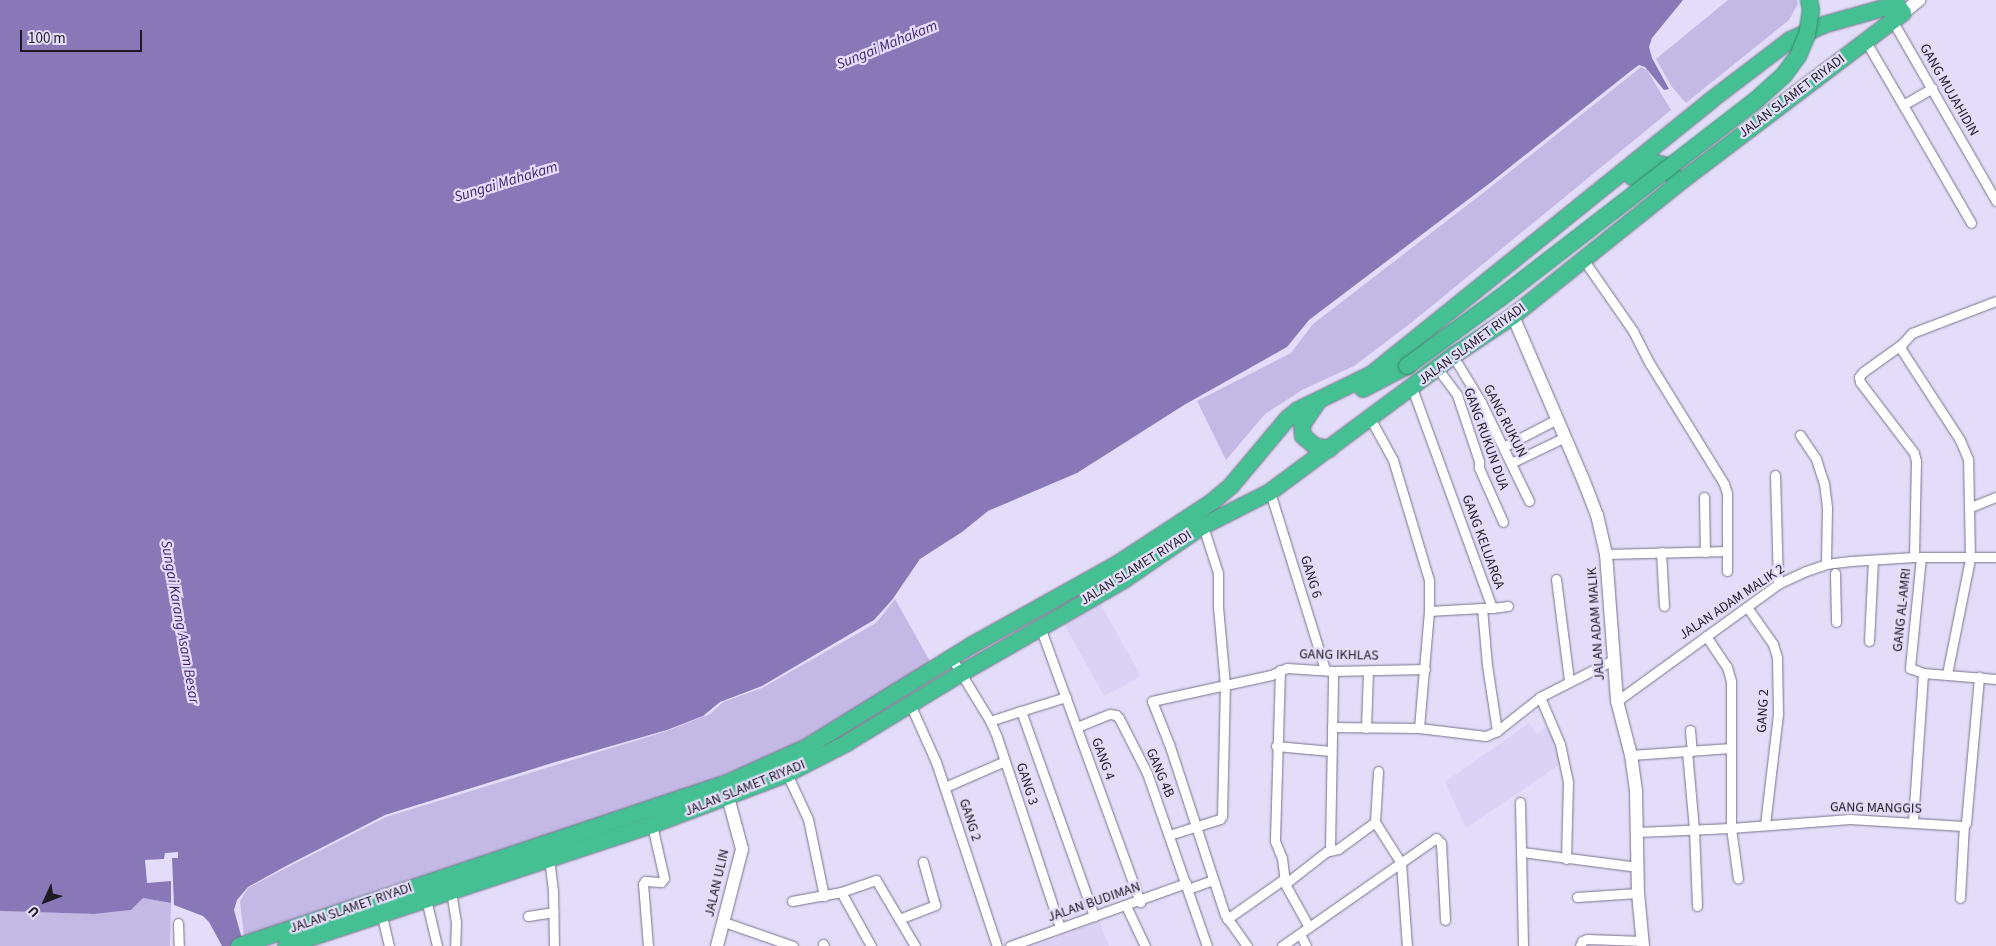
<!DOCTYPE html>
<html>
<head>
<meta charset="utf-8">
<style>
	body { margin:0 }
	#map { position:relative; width:1996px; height:946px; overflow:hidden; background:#e4ddf9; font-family:"Source Sans 3",sans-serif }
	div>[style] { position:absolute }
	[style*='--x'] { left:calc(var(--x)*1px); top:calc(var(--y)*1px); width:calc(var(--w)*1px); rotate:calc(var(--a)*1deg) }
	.built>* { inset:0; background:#dbd2f5 }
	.green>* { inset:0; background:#c3b9e4 }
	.water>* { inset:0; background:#8978b7 }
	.roads { filter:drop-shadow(0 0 1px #79738c) drop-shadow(0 0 1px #79738c) }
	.street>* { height:9px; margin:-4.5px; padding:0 4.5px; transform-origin:4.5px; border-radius:4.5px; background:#fff }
	.secondary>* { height:12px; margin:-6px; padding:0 6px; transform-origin:6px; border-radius:6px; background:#fff }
	.highway>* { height:16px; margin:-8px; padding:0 8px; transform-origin:8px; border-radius:8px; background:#45c093 }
	.bridges { filter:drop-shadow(0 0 1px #37866c) drop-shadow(0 0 1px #37866c) }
	.highway-bridge>* { height:16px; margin:-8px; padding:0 8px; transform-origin:8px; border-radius:8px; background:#45c093 }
	span { translate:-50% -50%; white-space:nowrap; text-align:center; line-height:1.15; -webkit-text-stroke:4.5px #e4ddf9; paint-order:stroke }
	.street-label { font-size:14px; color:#1e1b25 }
	.water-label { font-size:15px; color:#3c1f6b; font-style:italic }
	.north { position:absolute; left:20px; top:876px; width:50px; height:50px; -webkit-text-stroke:4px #e4ddf9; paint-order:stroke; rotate:227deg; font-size:14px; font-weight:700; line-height:20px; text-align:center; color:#1e1b25 }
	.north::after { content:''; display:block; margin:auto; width:18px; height:22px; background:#1e1b25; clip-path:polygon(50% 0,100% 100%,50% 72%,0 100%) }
	.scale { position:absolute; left:20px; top:30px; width:122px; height:22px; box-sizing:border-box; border:2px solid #1e1b25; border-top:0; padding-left:6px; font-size:15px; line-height:18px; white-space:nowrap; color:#1e1b25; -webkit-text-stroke:4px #e4ddf9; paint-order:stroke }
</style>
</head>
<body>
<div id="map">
	<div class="built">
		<i style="clip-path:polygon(1100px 603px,1141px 676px,1104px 696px,1064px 624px)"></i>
		<i style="clip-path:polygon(1529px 723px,1537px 734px,1546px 727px,1561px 751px,1562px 763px,1466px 828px,1445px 782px)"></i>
		<i style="clip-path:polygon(1099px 921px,1109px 946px,1034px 946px)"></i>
	</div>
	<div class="green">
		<i style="clip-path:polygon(1728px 0,1797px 0,1798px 4px,1789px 20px,1686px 103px,1672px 87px,1656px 59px)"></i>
		<i style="clip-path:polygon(1641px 67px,1647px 70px,1671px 110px,1411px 323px,1354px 366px,1302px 390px,1265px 414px,1226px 460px,1197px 401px,1291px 353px,1313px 324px,1492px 186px)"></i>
		<i style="clip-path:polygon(895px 599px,931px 663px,799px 745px,694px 787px,244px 936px,240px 901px,248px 888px,288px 867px,386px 817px,667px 731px,710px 714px,723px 702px,762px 688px,876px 623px)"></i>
		<i style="clip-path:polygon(143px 898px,171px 903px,170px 946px,0 946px,0 911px,94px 914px,131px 910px)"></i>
	</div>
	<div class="water">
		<i style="clip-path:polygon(0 0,1683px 0,1652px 38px,1649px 47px,1652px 58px,1669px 89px,1664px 90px,1645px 67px,1639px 65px,1632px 70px,1490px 183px,1309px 320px,1287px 347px,1184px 405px,1077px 473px,988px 511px,962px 532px,920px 559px,892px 600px,874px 620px,762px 686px,720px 702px,703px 716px,667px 730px,552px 763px,385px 815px,286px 866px,248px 887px,237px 900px,234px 910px,244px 946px,222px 946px,209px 922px,203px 916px,174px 905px,172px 858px,178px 858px,178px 852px,165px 853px,164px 859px,145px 860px,147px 883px,171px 881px,171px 903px,143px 898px,131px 910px,94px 914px,0 911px)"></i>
	</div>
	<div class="roads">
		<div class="street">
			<i style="--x:1892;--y:20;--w:209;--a:60.1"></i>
			<i style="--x:1865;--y:40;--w:75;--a:59.7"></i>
			<i style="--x:1903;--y:105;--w:34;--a:-30"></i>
			<i style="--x:1903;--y:105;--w:136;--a:60"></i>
			<i style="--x:1583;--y:259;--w:88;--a:55.2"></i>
			<i style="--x:1633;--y:331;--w:37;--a:63"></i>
			<i style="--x:1650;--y:364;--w:141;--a:58.3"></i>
			<i style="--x:1724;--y:484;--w:9;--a:72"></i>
			<i style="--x:1727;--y:493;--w:78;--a:90"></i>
			<i style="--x:1902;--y:344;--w:48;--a:144.3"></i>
			<i style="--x:1863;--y:372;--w:6;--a:129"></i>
			<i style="--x:1859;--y:377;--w:5;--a:79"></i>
			<i style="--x:1860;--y:382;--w:89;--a:52.7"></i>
			<i style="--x:1914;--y:453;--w:8;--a:76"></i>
			<i style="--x:1916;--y:461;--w:96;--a:91.2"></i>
			<i style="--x:1453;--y:356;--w:54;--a:58.7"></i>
			<i style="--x:1481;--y:402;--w:110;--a:64.1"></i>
			<i style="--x:1437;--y:368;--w:34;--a:53"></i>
			<i style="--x:1457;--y:395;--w:70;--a:71.6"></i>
			<i style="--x:1479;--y:461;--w:7;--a:90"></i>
			<i style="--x:1479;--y:468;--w:59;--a:66"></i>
			<i style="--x:1412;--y:388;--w:234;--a:70"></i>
			<i style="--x:1492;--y:608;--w:10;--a:180"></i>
			<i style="--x:1482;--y:608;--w:57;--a:85"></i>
			<i style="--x:1487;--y:665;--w:67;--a:81.4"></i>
			<i style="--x:1370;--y:418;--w:48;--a:61.3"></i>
			<i style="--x:1393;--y:460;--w:125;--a:73.3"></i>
			<i style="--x:1429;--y:580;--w:31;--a:90"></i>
			<i style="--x:1429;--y:611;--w:117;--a:94.9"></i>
			<i style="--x:1800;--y:435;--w:29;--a:56"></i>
			<i style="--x:1816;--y:459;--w:25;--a:72"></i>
			<i style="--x:1824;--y:483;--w:24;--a:83"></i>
			<i style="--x:1827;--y:507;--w:57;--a:91"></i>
			<i style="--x:1503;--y:447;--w:61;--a:-27.4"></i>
			<i style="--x:1511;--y:463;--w:60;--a:-25.7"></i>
			<i style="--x:1775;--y:475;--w:109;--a:88.4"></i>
			<i style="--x:1270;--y:492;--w:186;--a:72.8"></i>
			<i style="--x:1704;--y:497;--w:55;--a:89"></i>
			<i style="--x:1971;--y:507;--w:27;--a:-22"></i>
			<i style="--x:1661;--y:552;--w:54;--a:86.8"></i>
			<i style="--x:1606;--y:554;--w:121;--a:-1.4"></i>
			<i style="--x:1921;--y:557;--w:112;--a:95.7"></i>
			<i style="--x:1910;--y:668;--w:14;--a:21"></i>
			<i style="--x:1923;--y:673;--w:73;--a:4.7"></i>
			<i style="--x:1835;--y:573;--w:49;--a:88.8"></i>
			<i style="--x:1556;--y:579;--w:103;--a:82.7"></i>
			<i style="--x:1747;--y:607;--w:45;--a:54.9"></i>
			<i style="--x:1773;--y:644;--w:14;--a:73"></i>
			<i style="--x:1777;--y:657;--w:57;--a:89"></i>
			<i style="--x:1778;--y:714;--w:111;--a:96.7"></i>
			<i style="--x:1492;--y:608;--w:16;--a:-7"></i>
			<i style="--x:1429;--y:611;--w:53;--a:-3.2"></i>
			<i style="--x:1040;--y:627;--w:293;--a:70"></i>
			<i style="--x:1706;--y:636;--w:37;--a:56"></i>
			<i style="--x:1727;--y:667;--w:15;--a:74"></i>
			<i style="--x:1731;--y:681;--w:147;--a:90"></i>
			<i style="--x:1731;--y:828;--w:51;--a:82.2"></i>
			<i style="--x:1869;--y:641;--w:81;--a:-87.2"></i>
			<i style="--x:951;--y:657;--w:75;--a:58.6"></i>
			<i style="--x:990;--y:721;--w:17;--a:66"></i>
			<i style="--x:997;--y:737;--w:201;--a:71.7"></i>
			<i style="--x:1280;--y:670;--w:171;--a:91.7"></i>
			<i style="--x:1275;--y:841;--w:18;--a:68"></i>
			<i style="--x:1282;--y:858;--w:26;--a:83"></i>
			<i style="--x:1285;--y:884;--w:49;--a:60.8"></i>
			<i style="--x:1947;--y:674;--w:117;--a:-78.7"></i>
			<i style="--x:1970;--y:559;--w:100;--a:-91.1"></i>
			<i style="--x:1968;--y:459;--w:21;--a:-113"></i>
			<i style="--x:1960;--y:440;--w:108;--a:-123"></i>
			<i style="--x:1901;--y:349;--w:5;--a:-79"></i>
			<i style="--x:1902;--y:344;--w:15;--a:-48"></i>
			<i style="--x:1912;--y:333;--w:90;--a:-20.9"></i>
			<i style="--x:1540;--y:697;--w:51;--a:66.9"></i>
			<i style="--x:1560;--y:744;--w:39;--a:78"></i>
			<i style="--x:1568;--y:782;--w:77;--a:91.5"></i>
			<i style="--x:1617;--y:701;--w:199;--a:-36"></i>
			<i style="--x:1778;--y:584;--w:31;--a:-25"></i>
			<i style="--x:1806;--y:571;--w:21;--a:-19"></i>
			<i style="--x:1826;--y:564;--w:25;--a:-7"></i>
			<i style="--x:1851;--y:561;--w:63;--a:-3.6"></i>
			<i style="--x:1914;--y:557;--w:82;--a:0"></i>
			<i style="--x:910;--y:704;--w:64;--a:65.9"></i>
			<i style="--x:936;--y:762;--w:194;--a:71.7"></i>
			<i style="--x:1021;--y:711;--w:47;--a:-17.3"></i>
			<i style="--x:990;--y:721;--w:33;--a:-18"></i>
			<i style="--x:1021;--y:711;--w:218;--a:70.4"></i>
			<i style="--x:1077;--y:727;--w:35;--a:-22"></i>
			<i style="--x:1110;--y:714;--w:6;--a:9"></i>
			<i style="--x:1116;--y:715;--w:4;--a:45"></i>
			<i style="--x:1119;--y:718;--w:62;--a:63"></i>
			<i style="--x:1147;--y:773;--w:183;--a:70.9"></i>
			<i style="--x:1332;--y:727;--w:87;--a:0.7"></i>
			<i style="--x:1419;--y:728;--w:67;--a:6.8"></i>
			<i style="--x:1486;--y:736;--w:12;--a:-24"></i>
			<i style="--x:1497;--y:731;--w:55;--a:-38.3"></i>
			<i style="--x:1540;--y:697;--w:82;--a:-26.9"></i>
			<i style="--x:1366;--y:728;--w:57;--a:-88"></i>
			<i style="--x:1690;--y:730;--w:21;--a:85"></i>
			<i style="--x:1276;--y:746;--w:55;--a:5.2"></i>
			<i style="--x:1687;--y:751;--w:79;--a:84.9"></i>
			<i style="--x:1694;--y:830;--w:76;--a:87.7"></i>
			<i style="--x:1631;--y:755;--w:100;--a:-4"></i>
			<i style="--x:787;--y:774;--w:50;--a:65"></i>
			<i style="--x:808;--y:819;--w:79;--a:78.3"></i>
			<i style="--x:945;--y:787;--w:65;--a:-23.4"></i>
			<i style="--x:1520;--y:802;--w:144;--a:88.8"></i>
			<i style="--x:1913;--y:821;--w:148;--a:-86.1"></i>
			<i style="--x:1375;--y:822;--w:49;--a:57.6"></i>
			<i style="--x:1401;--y:863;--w:83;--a:85.9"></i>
			<i style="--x:1638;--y:832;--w:93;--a:-2.5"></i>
			<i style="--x:1731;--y:828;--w:119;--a:-4.3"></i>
			<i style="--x:1850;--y:819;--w:113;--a:3.5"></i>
			<i style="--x:1963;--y:826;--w:4;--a:-45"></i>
			<i style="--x:1966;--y:823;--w:147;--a:-84.9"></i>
			<i style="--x:1169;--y:835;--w:53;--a:-17.4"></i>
			<i style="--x:1220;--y:819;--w:4;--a:-56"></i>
			<i style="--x:1222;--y:816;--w:131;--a:-88.7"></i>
			<i style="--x:1225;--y:685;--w:79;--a:-95.1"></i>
			<i style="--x:1218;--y:606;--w:33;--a:-90"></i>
			<i style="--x:1218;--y:573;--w:49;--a:-107.7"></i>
			<i style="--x:1330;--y:850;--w:179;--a:-89"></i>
			<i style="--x:1522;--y:852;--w:117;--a:7.4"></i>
			<i style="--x:549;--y:858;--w:33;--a:83"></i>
			<i style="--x:553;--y:891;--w:55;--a:89"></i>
			<i style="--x:1285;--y:884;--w:52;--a:-38"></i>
			<i style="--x:1326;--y:852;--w:12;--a:-14"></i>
			<i style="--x:1338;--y:849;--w:46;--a:-36.1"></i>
			<i style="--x:1375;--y:822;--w:51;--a:-86.6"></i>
			<i style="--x:1188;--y:889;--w:27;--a:-20"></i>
			<i style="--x:451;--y:891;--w:31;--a:81"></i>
			<i style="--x:456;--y:922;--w:24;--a:92"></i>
			<i style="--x:841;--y:892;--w:62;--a:60.9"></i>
			<i style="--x:1577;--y:897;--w:61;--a:-3.8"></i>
			<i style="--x:1960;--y:898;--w:73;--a:-86.9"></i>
			<i style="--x:426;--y:899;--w:48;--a:76.8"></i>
			<i style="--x:792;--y:901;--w:50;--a:-10.4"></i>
			<i style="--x:841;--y:892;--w:37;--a:-19"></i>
			<i style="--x:876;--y:880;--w:77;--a:59.4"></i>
			<i style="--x:1126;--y:906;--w:44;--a:64.6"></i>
			<i style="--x:382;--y:916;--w:31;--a:77"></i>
			<i style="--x:528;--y:916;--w:26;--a:-9"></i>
			<i style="--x:899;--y:919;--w:39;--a:-21"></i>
			<i style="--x:935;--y:905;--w:45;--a:-105.6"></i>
			<i style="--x:1227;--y:919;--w:70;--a:-35.1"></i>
			<i style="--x:724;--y:922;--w:73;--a:19.2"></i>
			<i style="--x:178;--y:923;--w:23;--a:88"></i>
			<i style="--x:1300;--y:934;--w:13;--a:63"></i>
			<i style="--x:823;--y:944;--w:2;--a:63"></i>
			<i style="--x:648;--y:946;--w:62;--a:-94.6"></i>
			<i style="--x:643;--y:884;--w:4;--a:-56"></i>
			<i style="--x:645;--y:881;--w:16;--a:4"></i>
			<i style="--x:661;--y:882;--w:5;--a:-53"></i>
			<i style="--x:664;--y:878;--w:54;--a:-102.8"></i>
			<i style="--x:1010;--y:946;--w:187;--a:-19.7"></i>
			<i style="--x:1247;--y:946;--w:38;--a:-125"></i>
			<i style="--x:1225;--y:915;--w:180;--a:-108.1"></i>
			<i style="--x:1169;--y:744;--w:46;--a:-111.6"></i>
			<i style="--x:1152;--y:701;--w:122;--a:-12.3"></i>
			<i style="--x:1271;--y:675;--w:17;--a:-24"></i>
			<i style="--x:1287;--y:668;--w:46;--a:3.7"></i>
			<i style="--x:1333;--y:671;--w:92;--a:-1.2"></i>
			<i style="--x:1282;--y:946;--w:188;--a:-35"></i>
			<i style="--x:1436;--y:838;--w:7;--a:45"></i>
			<i style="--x:1441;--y:843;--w:77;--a:87"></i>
			<i style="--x:1580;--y:946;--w:5;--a:-68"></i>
			<i style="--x:1582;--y:941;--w:5;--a:-22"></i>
			<i style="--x:1587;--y:939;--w:56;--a:2"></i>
		</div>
		<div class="secondary">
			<i style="--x:1903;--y:13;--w:21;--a:-39"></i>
			<i style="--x:1513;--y:316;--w:177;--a:66.8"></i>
			<i style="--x:1583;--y:479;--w:39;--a:69"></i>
			<i style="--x:1597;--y:515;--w:40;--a:77"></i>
			<i style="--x:1606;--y:554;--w:147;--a:85.7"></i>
			<i style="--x:1617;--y:701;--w:56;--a:75.5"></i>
			<i style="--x:1631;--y:755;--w:37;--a:82"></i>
			<i style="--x:1636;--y:792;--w:101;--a:88.9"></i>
			<i style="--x:1638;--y:893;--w:53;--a:84.6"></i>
			<i style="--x:717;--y:946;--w:100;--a:-75.5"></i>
			<i style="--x:742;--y:849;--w:54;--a:-105.1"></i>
		</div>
		<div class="highway">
			<i style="--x:1632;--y:177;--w:21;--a:-35"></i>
			<i style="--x:1649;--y:165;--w:7;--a:-16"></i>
			<i style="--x:1656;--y:163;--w:12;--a:14"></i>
			<i style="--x:1668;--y:166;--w:13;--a:63"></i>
			<i style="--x:1363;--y:389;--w:50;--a:-27.6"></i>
			<i style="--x:1317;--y:403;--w:27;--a:124"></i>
			<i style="--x:1302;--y:425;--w:11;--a:85"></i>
			<i style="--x:1303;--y:436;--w:16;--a:40"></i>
			<i style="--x:1315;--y:446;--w:15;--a:11"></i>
			<i style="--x:239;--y:946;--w:515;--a:-18.47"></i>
			<i style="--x:727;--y:783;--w:88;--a:-24.2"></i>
			<i style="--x:807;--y:747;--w:194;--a:-31.7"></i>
			<i style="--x:972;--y:645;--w:165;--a:-29.1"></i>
			<i style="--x:1116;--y:565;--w:115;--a:-33.3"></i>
			<i style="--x:1212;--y:502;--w:25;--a:-40"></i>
			<i style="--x:1231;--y:486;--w:87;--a:-50.1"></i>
			<i style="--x:1287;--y:419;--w:14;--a:-39"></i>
			<i style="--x:1298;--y:410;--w:82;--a:-25.9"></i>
			<i style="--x:1372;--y:374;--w:434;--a:-38.9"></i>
			<i style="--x:1710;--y:101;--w:101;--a:-37.3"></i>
			<i style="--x:1790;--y:40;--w:36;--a:-24"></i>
			<i style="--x:1823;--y:25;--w:63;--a:-15.6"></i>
			<i style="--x:1884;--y:8;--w:13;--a:-29"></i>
			<i style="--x:286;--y:946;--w:385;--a:-18.3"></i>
			<i style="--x:652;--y:825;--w:144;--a:-20.7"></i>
			<i style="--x:787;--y:774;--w:68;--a:-27.3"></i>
			<i style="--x:847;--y:743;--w:132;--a:-31.4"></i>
			<i style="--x:960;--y:674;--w:189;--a:-29.8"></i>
			<i style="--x:1124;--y:580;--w:96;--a:-34.4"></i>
			<i style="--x:1203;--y:526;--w:75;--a:-26.9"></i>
			<i style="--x:1270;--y:492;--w:228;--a:-36.6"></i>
			<i style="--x:1453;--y:356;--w:72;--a:-33.7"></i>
			<i style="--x:1513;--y:316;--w:208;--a:-38.7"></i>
			<i style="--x:1675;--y:186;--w:286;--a:-37.2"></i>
			<i style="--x:1903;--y:13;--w:16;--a:-125"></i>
		</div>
	</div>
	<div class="bridges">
		<div class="highway-bridge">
			<i style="--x:1407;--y:366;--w:115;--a:-36.2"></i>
			<i style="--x:1500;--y:298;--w:321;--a:-37.7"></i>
			<i style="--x:1754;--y:102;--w:40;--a:-42"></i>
			<i style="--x:1784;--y:75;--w:24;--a:-54"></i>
			<i style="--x:1798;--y:56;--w:23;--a:-67"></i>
			<i style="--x:1807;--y:35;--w:25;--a:-81"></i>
			<i style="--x:1811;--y:10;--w:10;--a:-101"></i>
		</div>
	</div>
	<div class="street-label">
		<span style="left:1949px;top:90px;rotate:60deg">GANG MUJAHIDIN</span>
		<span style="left:1792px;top:96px;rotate:-37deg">JALAN SLAMET RIYADI</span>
		<span style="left:1472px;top:344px;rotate:-36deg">JALAN SLAMET RIYADI</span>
		<span style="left:1505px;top:421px;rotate:63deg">GANG RUKUN</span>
		<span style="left:1486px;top:439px;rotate:70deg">GANG RUKUN DUA</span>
		<span style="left:1483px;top:542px;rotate:70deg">GANG KELUARGA</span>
		<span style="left:1136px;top:568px;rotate:-32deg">JALAN SLAMET RIYADI</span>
		<span style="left:1311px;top:577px;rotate:73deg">GANG 6</span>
		<span style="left:1732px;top:602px;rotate:-34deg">JALAN ADAM MALIK 2</span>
		<span style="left:1902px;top:610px;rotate:-84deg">GANG AL-AMRI</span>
		<span style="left:1596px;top:624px;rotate:-94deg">JALAN ADAM MALIK</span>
		<span style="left:1339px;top:655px;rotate:1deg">GANG IKHLAS</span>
		<span style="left:1763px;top:711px;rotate:-87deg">GANG 2</span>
		<span style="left:1103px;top:759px;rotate:70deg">GANG 4</span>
		<span style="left:1160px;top:773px;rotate:67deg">GANG 4B</span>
		<span style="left:1027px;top:784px;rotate:72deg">GANG 3</span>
		<span style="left:745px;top:788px;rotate:-22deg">JALAN SLAMET RIYADI</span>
		<span style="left:1876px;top:808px;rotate:1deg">GANG MANGGIS</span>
		<span style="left:970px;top:820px;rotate:72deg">GANG 2</span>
		<span style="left:717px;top:883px;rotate:-77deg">JALAN ULIN</span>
		<span style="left:1094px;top:902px;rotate:-19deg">JALAN BUDIMAN</span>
		<span style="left:351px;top:908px;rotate:-19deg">JALAN SLAMET RIYADI</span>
	</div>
	<div class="water-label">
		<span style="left:887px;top:45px;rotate:-22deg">Sungai Mahakam</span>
		<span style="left:506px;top:182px;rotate:-17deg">Sungai Mahakam</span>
		<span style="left:180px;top:622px;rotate:80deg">Sungai Karang Asam Besar</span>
	</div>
	<div class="north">U</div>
	<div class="scale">100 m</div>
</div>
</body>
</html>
